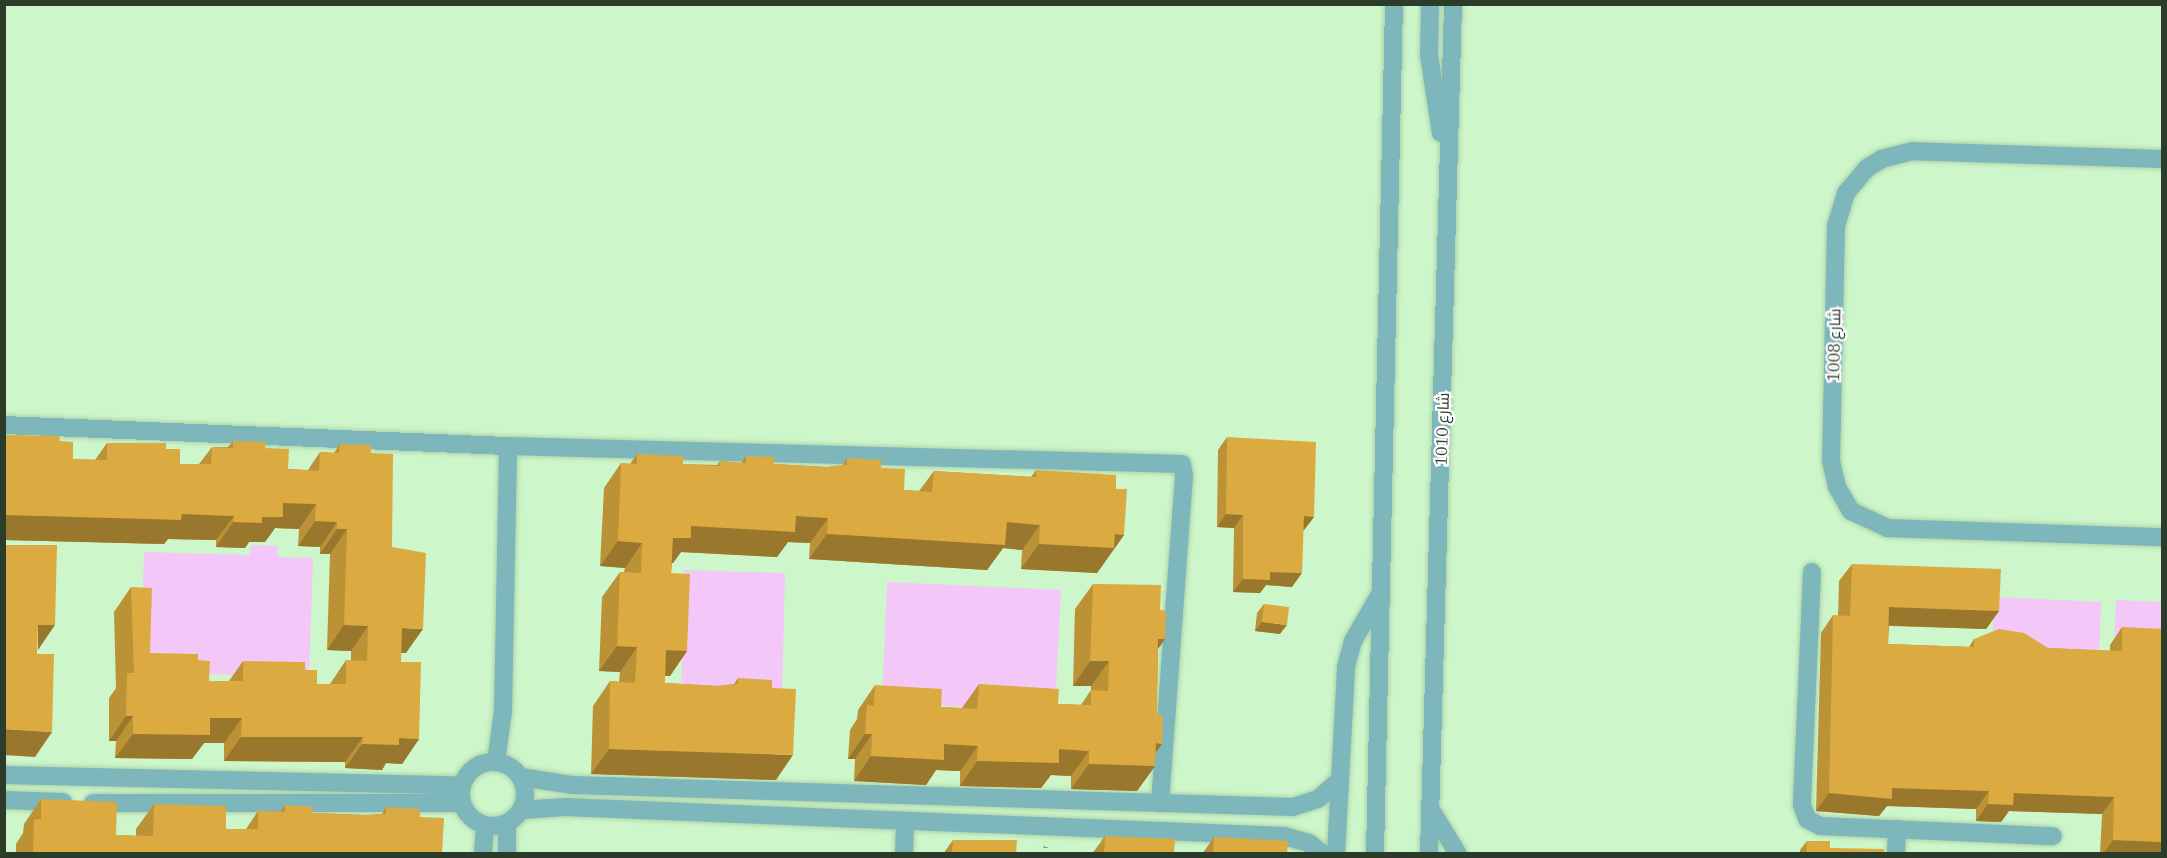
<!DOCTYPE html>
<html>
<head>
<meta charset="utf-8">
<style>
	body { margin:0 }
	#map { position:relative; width:2167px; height:858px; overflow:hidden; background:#cdf7ca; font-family:"IBM Plex Serif",Cairo,serif }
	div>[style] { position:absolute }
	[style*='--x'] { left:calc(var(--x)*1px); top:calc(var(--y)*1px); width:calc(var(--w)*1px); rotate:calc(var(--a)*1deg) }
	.green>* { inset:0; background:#f3c8f8 }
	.path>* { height:4px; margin-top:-2px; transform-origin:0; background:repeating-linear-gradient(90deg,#82a080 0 1.5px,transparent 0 6px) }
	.roads { filter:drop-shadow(0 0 2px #add2aa) drop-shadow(0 0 2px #add2aa) }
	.minor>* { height:18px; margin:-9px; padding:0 9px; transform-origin:9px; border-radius:9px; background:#7db6bb }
	.minor>.ring { margin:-9px; padding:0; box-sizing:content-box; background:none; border:18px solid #7db6bb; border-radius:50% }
	.wall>* { inset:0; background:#bc9237 }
	.shaded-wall>* { inset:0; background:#99772d }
	.building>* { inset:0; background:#dbaa40 }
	span { translate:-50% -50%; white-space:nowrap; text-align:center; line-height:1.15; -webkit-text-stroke:4.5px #fff; paint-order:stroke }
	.street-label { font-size:16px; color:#2c3c2a }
	.frame { position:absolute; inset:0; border:6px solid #2c3c2a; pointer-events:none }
</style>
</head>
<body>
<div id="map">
	<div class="green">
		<i style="clip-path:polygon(251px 545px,278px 546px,278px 557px,313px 558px,309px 678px,140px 672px,144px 552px,250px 555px)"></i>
		<i style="clip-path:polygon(684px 570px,785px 573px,782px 702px,681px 699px)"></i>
		<i style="clip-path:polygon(887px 582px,1061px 590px,1055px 711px,882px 703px)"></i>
		<i style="clip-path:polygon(1994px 597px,2101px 602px,2099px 659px,1992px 654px)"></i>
		<i style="clip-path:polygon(2116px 600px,2162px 602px,2162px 648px,2114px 646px)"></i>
	</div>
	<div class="path">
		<i style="--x:1045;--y:854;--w:12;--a:-85"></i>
	</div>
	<div class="roads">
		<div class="minor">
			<i style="--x:1430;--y:4;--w:51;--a:91.1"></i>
			<i style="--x:1429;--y:55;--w:79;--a:81.3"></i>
			<i style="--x:2162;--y:159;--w:249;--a:-178.2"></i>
			<i style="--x:1913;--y:151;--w:32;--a:166"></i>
			<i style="--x:1882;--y:159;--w:17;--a:149"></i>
			<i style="--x:1867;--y:168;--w:33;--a:130"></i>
			<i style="--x:1846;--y:193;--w:34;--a:107"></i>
			<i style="--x:1836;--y:225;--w:236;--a:91.2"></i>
			<i style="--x:1831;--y:461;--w:27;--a:77"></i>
			<i style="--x:1837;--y:487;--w:28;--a:60"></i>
			<i style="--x:1851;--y:511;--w:40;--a:25"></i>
			<i style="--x:1887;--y:528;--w:275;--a:1.9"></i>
			<i style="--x:4;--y:425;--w:504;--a:2.39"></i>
			<i style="--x:508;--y:446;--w:674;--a:1.53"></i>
			<i style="--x:1182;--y:464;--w:12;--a:81"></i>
			<i style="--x:1184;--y:476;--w:328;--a:94.2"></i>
			<i style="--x:1812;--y:572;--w:233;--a:92.5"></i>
			<i style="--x:1802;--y:805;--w:15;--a:70"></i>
			<i style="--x:1807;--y:819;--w:15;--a:28"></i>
			<i style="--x:1820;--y:826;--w:233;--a:2.5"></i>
			<i style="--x:496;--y:762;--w:51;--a:-82.2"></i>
			<i style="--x:503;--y:711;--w:265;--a:-88.9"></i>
			<i class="ring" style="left:461px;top:762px;width:46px;height:46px"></i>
			<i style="--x:4;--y:775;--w:458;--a:1.3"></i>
			<i style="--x:521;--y:777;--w:52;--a:8.9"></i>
			<i style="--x:572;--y:785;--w:721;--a:1.75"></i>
			<i style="--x:1293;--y:807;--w:26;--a:-18"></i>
			<i style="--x:1318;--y:799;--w:28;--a:-41"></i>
			<i style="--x:4;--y:800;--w:59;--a:1.9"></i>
			<i style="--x:93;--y:803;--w:369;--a:0"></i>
			<i style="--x:522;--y:810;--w:43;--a:-4"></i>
			<i style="--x:565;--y:807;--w:720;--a:2.31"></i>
			<i style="--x:1284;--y:836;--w:26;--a:16"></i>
			<i style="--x:1309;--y:843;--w:18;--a:38"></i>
			<i style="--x:1431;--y:810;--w:52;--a:58.5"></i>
			<i style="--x:507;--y:823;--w:31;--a:90"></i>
			<i style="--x:483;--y:854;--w:29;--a:-86"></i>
			<i style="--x:904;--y:854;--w:33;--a:-88"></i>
			<i style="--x:1336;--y:854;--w:187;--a:-86.9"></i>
			<i style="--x:1346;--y:667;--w:27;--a:-75"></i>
			<i style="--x:1353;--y:641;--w:54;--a:-60.1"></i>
			<i style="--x:1375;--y:854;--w:850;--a:-88.72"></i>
			<i style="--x:1429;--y:854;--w:850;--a:-88.38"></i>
			<i style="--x:1896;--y:854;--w:25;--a:-88"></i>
		</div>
	</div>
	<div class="wall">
		<i style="clip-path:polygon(4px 435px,60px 441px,73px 459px,95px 460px,107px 443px,166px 449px,180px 464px,199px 464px,212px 447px,228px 447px,233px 441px,265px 448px,288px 469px,308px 470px,320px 452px,334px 453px,340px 444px,371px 453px,392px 547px,406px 653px,401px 653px,401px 662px,419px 739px,402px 764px,386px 763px,382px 770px,345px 768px,345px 762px,224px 761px,224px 743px,204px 743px,192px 759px,115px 758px,116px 741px,109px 741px,109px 698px,116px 688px,114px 612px,131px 587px,150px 653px,198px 660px,209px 681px,229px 681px,243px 661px,305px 670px,317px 684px,330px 684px,346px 660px,351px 660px,351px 651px,327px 650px,330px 554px,320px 554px,320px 547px,298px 546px,299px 529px,275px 528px,265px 542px,249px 542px,245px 548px,216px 547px,216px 540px,168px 539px,164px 544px,4px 540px)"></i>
		<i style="clip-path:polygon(1227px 437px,1314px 517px,1304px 530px,1303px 530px,1292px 587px,1266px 585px,1260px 593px,1233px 592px,1234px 528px,1217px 527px,1218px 450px)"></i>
		<i style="clip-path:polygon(637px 454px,683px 464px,717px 465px,720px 461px,741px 463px,746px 456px,774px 464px,827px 467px,843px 465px,847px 458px,881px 468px,904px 490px,919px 491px,934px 471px,1031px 477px,1036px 470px,1116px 489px,1124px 535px,1097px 573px,1021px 569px,1022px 550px,1003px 548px,987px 570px,809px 559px,810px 543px,788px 542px,777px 557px,681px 552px,673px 563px,672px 563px,671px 573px,687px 651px,670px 676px,665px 676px,665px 683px,718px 686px,734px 684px,738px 678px,772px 688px,776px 780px,591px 774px,593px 706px,610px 681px,619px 682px,620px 672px,599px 671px,602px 597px,620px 572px,624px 572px,625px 568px,600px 566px,604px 488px,621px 463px,630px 464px)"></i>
		<i style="clip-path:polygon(1852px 564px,1999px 611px,1986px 629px,1889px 626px,1888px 644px,1969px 647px,1974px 639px,2048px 648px,2110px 651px,2110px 645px,2122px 627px,2163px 854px,2100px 854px,2102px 814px,2009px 811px,2001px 822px,1976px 821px,1976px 809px,1887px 806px,1879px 816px,1816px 811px,1821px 633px,1833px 615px,1838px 616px,1839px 581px)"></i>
		<i style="clip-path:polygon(1093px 584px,1160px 610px,1165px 639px,1158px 649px,1155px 766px,1137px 791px,1071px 789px,1071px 776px,1051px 775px,1041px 788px,960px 786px,960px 771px,936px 770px,926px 785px,854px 781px,855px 759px,848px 759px,850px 730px,857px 719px,858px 710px,875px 685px,941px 707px,962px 708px,979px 684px,1058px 704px,1081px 705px,1091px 690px,1091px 686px,1073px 686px,1075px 609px)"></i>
		<i style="clip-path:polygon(1264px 604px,1280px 634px,1255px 631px,1257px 613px)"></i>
		<i style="clip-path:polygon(41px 799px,116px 835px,136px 836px,136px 829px,154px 804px,226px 829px,246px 829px,258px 811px,280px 812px,285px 805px,313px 813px,366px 815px,382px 814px,386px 807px,420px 817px,442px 854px,16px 854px,16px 844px,23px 833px,24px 824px)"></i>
		<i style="clip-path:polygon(1105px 836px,1174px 854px,1092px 854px)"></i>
		<i style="clip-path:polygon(1214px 837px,1287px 854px,1202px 854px)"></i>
		<i style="clip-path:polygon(953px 840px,1016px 854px,943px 854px)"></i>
		<i style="clip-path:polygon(1807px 841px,1830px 848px,1884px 854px,1800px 854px,1800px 850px)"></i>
	</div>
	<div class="shaded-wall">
		<i style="clip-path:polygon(283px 503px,316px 504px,299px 529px,275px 528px,265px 542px,249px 542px,245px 548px,216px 547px,233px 522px,262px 517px)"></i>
		<i style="clip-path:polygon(182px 514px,234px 516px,216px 540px,168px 539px,164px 544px,4px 540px,4px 515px)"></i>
		<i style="clip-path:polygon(1226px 514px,1243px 515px,1234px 528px,1217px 527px)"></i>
		<i style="clip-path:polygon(796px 516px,828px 518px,810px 543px,788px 542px,777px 557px,681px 552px,673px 563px,655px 563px,673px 538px,691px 526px)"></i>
		<i style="clip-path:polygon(1304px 516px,1314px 517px,1304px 530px,1294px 530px)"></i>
		<i style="clip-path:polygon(315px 521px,337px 522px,320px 547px,298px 546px)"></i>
		<i style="clip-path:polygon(1007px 522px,1040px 525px,1022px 550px,1003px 548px,987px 570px,809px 559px,827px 534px)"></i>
		<i style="clip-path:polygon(337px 529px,347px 529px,330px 554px,320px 554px)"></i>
		<i style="clip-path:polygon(1115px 534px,1124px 535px,1097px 573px,1021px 569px,1039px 544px)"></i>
		<i style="clip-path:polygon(618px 541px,642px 543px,625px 568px,600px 566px)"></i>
		<i style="clip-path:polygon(1270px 572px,1302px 573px,1292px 587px,1266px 585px,1260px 593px,1233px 592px,1243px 579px)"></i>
		<i style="clip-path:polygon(1889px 607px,1999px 611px,1986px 629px,1877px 625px)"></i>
		<i style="clip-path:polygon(1262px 622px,1287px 625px,1280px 634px,1255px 631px)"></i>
		<i style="clip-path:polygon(38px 625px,55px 625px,38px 650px)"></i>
		<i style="clip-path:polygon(344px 625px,368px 626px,351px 651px,327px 650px)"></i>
		<i style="clip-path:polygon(402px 628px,423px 629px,406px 653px,384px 653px)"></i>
		<i style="clip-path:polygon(1158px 639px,1165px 639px,1147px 664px)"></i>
		<i style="clip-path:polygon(617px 646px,637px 647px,620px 672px,599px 671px)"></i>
		<i style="clip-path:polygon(666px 650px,687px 651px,670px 676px,649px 675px)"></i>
		<i style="clip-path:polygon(1090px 661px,1109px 661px,1091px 686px,1073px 686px)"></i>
		<i style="clip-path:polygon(126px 716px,133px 716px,116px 741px,109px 741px)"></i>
		<i style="clip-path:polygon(210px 718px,242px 718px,224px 743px,204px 743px,192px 759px,115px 758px,133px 734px)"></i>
		<i style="clip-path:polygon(4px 729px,52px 732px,35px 757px,4px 755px)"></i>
		<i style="clip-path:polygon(865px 734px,872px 734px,855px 759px,848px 759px)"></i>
		<i style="clip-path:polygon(241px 737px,363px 737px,345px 762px,224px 761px)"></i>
		<i style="clip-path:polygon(399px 738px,419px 739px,402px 764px,386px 763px,382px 770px,345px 768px,362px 744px)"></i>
		<i style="clip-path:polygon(1156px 743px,1162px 744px,1146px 766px,1155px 766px,1137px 791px,1071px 789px,1089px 764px)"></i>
		<i style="clip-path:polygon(944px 744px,978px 746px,960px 771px,936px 770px,926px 785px,854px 781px,871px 756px)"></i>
		<i style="clip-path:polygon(609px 749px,793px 755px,776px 780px,591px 774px)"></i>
		<i style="clip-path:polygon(1059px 749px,1089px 751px,1071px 776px,1051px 775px,1041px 788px,960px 786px,977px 761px)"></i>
		<i style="clip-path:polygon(1892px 788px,1989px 791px,1976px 809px,1887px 806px,1879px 816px,1816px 811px,1829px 793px)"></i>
		<i style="clip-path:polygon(2014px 793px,2114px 797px,2102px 814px,2009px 811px,2001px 822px,1976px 821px,1988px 804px)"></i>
		<i style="clip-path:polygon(2113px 840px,2163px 842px,2163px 854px,2103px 854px)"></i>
	</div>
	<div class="building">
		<i style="clip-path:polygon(4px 435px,59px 436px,60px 441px,73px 442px,73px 459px,107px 460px,107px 443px,166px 443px,166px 449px,180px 449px,180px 464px,211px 464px,212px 447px,233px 448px,233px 441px,266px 442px,265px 448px,289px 449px,288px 469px,319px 471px,320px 452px,339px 453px,340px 444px,371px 445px,371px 453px,393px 454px,392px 547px,426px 553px,423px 629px,402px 628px,401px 662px,421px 662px,419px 739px,399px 738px,399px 745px,362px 744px,363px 737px,241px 737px,242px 718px,210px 718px,210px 735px,133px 734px,133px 716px,126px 716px,127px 673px,134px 673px,131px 587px,152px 588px,150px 653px,198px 654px,198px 660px,210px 661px,209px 681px,243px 681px,243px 661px,305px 662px,305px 670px,317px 670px,317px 684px,346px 684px,346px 660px,367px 661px,368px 626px,344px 625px,347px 529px,337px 529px,337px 522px,315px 521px,316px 504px,283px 503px,283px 517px,262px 517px,262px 523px,233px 522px,234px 516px,182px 514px,181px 520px,4px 515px)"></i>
		<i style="clip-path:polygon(1227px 437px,1316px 442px,1314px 517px,1304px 516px,1302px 573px,1270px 572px,1270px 580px,1243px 579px,1243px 515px,1226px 514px)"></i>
		<i style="clip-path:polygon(637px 454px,683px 456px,683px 464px,719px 466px,720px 461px,746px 463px,746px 456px,775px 457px,774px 464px,827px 467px,847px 465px,847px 458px,881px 460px,881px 468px,905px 469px,904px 490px,932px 492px,934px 471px,1036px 477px,1036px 470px,1116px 475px,1116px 489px,1127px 489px,1124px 535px,1115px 534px,1114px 548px,1039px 544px,1040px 525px,1007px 522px,1005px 545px,827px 534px,828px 518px,796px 516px,795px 532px,691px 526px,691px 538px,673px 538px,671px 573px,690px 574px,687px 651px,666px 650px,665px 683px,718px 686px,738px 684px,738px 678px,772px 680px,772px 688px,796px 689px,793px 755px,609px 749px,610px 681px,635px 683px,637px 647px,617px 646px,620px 572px,641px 573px,642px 543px,618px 541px,621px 463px,637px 464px)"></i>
		<i style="clip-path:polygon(4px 545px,57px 545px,55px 625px,38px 625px,37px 654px,54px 654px,52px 732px,4px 729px)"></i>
		<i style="clip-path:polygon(1852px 564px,2001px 569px,1999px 611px,1889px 607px,1888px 644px,1974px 647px,1974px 639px,1999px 629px,2024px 633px,2048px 648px,2122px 651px,2122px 627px,2163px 629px,2163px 842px,2113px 840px,2114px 797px,2014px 793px,2013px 805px,1988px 804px,1989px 791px,1892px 788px,1892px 799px,1829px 793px,1833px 615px,1850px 616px)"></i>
		<i style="clip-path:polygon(1093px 584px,1161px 585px,1160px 610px,1166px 611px,1165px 639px,1158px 639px,1157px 715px,1163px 715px,1162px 744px,1156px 743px,1155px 766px,1089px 764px,1089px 751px,1059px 749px,1059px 763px,977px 761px,978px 746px,944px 744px,944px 760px,871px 756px,872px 734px,865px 734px,867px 705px,874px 706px,875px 685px,942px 689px,941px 707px,977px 709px,979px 684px,1059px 689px,1058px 704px,1091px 705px,1091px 690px,1108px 691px,1109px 661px,1090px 661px)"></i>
		<i style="clip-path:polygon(1264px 604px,1289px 607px,1287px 625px,1262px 622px)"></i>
		<i style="clip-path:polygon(41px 799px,117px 802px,116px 835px,153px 836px,154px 804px,226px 806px,226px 829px,258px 829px,258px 811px,285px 812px,285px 805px,313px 807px,313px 813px,366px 815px,386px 814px,386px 807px,420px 809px,420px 817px,444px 818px,442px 854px,33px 854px,34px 819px,41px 819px)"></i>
		<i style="clip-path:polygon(1105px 836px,1175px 839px,1174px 854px,1104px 854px)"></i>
		<i style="clip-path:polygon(1214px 837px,1288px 841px,1287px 854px,1213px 854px)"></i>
		<i style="clip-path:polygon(953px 840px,1017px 840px,1016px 854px,952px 854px)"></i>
		<i style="clip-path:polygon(1807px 841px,1830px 841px,1830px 848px,1884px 849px,1884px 854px,1806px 854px)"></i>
	</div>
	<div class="street-label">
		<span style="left:1834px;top:345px;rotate:-89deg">شارع 1008</span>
		<span style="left:1442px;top:429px;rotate:-88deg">شارع 1010</span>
	</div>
	<div class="frame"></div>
</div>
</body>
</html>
